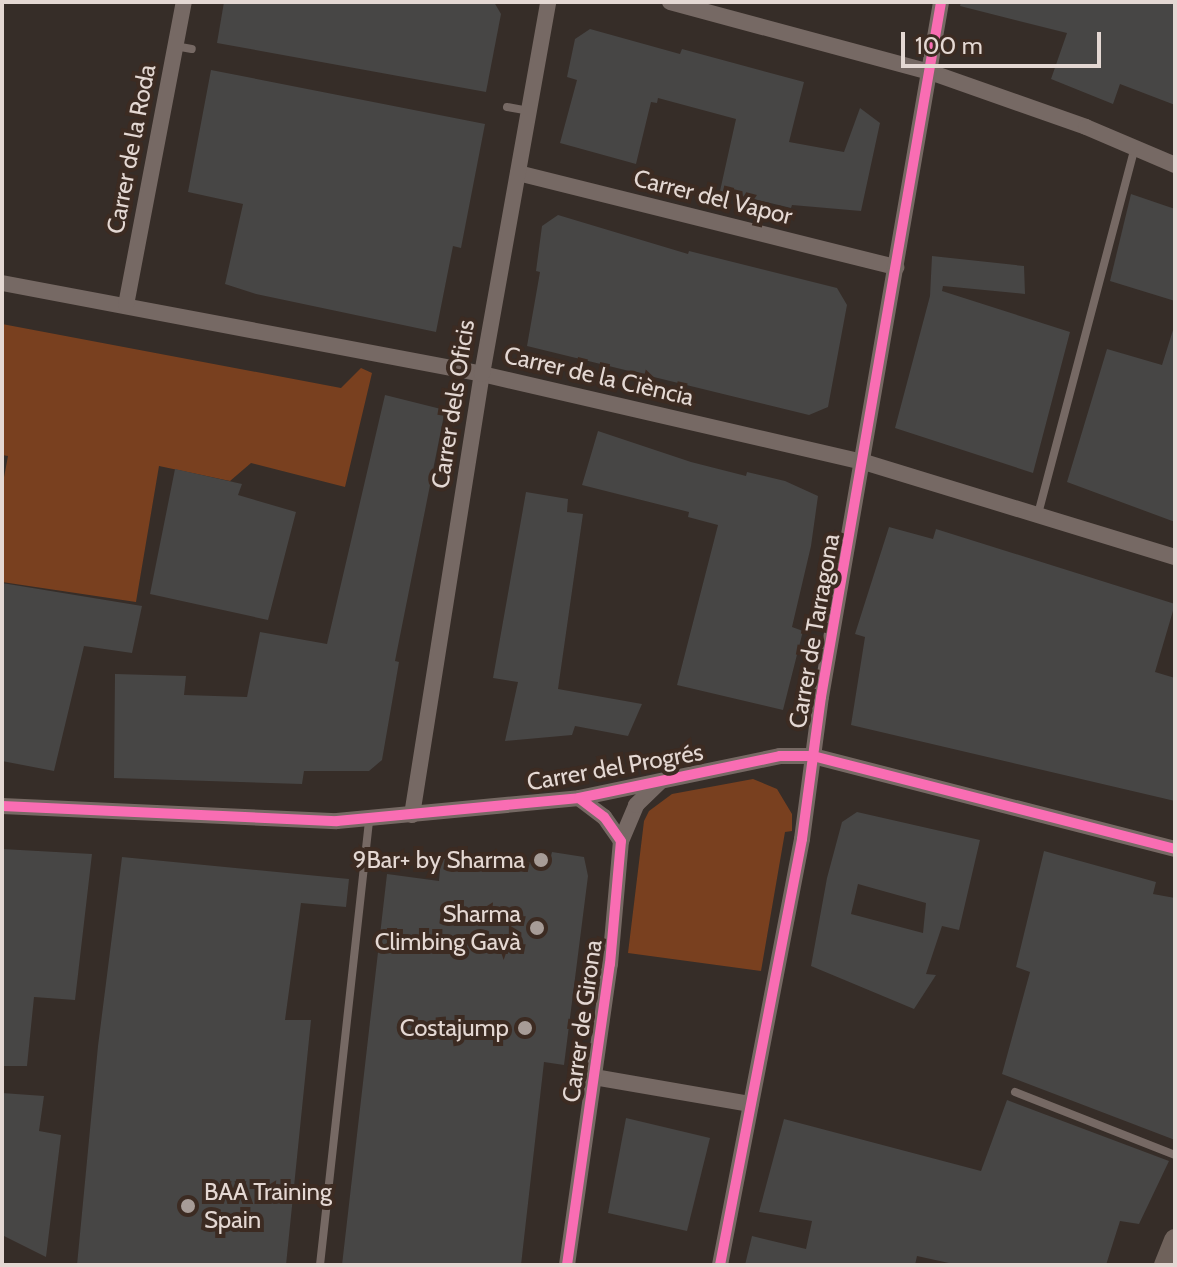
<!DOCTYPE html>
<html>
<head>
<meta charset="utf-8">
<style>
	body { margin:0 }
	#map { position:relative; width:1177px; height:1267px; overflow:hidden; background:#362d28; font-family:Cabin,sans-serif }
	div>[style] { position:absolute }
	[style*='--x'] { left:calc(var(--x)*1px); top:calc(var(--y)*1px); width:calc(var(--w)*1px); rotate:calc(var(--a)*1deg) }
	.green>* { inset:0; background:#79401f }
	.building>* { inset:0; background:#474645 }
	.lane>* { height:8px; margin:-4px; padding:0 4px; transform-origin:4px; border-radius:4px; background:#766964 }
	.street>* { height:16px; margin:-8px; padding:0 8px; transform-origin:8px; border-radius:8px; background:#766964 }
	.secondary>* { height:22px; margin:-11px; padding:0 11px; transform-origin:11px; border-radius:11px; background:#6f625b }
	.cycleway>* { height:10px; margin:-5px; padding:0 5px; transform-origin:5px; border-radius:5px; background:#f96db3 }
	.dots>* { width:22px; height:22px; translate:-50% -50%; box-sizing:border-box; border:4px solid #3c2b22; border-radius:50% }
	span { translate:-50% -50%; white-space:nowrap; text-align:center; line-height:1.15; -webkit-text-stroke:8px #3c2b22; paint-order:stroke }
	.street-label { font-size:24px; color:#e4d8d3 }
	.poi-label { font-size:24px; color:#e4d8d3 }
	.right { translate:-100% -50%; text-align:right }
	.left { translate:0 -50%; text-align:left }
	.frame { position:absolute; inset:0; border:4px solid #e4d8d3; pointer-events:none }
	.scale { position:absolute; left:901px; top:32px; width:200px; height:36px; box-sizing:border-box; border:4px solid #e4d8d3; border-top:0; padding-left:10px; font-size:24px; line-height:28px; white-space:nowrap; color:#e4d8d3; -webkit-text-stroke:6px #3c2b22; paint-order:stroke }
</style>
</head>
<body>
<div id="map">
	<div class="green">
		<i style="clip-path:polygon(2px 324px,341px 388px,361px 368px,372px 373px,345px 487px,251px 463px,230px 481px,159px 466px,136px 602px,2px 582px,2px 488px,8px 456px,2px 455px)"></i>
		<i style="clip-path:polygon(753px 779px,777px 789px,792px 814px,792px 831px,785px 832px,761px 971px,628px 953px,644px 821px,649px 811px,672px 794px)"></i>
	</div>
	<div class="building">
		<i style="clip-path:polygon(224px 2px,494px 2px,501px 14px,486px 92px,217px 43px)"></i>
		<i style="clip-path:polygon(961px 2px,1175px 2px,1175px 105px,1120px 84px,1113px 104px,1051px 79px,1067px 33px,960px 6px)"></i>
		<i style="clip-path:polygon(590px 29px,680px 54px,682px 49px,804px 82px,789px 142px,844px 152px,860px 108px,880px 123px,861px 211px,792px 205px,791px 208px,720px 191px,736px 119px,658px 98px,657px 103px,651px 102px,636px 164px,560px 143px,577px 80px,567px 77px,575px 39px)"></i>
		<i style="clip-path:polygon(211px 70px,485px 124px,461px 248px,453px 246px,436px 332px,256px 294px,225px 284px,243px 204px,188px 192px)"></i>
		<i style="clip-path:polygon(1131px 194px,1175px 209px,1175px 301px,1110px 281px)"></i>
		<i style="clip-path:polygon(558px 215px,688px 254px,689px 251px,837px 288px,847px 305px,828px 407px,809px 415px,527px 346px,540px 272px,536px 271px,542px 226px)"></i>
		<i style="clip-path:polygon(932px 256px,1024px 266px,1025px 294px,943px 286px,942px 291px,1070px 332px,1033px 473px,895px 428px,930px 296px)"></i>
		<i style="clip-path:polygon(1173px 330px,1175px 330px,1175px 522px,1067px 482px,1107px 349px,1162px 365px)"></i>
		<i style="clip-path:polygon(385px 395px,445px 410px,395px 661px,399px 662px,382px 760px,369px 771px,304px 771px,302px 784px,114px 778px,115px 674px,186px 676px,184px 695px,247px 697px,260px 632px,327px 644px)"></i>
		<i style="clip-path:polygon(598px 431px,691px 462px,746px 476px,747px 472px,785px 481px,818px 496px,811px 546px,792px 627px,803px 631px,783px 710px,677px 685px,718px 525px,688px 517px,689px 512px,582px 485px)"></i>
		<i style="clip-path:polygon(175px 469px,242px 484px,238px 495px,296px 512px,268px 620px,150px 594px)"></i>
		<i style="clip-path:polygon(526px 492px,568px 499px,567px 512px,583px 514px,558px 689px,642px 704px,628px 736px,575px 726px,572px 735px,505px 741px,518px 682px,493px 678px)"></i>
		<i style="clip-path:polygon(889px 527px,933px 539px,936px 529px,1175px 604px,1155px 672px,1175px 678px,1175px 801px,851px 725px,865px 637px,855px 634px)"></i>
		<i style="clip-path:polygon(2px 583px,142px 606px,132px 653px,84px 646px,54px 771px,2px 761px)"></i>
		<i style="clip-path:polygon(evenodd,857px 812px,980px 840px,959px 930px,942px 926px,926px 974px,936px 975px,914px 1009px,811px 966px,827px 878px,842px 822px,857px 812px,858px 884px,926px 903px,923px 933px,851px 914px,858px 884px)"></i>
		<i style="clip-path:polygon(2px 849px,92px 854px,75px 1000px,34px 997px,27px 1066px,2px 1066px)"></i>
		<i style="clip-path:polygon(1044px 851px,1156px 882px,1153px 894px,1175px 898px,1175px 1140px,1002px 1074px,1030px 972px,1016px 967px)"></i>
		<i style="clip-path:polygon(552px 852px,584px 857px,588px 876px,564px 1065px,544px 1062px,521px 1265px,342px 1265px,387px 874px,439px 881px,441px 859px,501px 858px,535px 863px,537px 855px,551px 856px)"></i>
		<i style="clip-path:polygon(122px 857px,349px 879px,346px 907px,301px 903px,285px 1020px,311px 1020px,286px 1265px,77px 1265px,98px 1046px)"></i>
		<i style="clip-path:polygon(2px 1093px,44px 1096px,39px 1131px,61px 1135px,46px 1257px,2px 1235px)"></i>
		<i style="clip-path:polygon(1007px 1100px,1169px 1161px,1139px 1224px,1120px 1221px,1106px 1265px,958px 1265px,917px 1256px,915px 1265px,745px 1265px,752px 1236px,806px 1249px,812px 1221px,759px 1212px,784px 1119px,981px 1171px)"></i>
		<i style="clip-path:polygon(626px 1118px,710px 1138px,687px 1231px,608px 1213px)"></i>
	</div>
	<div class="lane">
		<i style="--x:175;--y:46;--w:17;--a:10"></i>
		<i style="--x:507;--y:107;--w:22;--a:10"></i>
		<i style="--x:1038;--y:514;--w:380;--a:-75.2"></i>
		<i style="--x:1015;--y:1092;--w:172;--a:21.5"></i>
		<i style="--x:320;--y:1265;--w:450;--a:-83.7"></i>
	</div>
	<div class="street">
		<i style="--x:670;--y:2;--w:269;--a:15.1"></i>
		<i style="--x:930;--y:72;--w:165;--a:19.4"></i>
		<i style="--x:1086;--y:127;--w:97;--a:23.1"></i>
		<i style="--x:518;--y:173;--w:390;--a:14"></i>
		<i style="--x:2;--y:283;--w:489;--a:10.7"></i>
		<i style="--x:482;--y:374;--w:392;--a:13"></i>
		<i style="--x:864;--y:462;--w:325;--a:17"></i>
		<i style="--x:126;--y:305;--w:309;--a:-79.2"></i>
		<i style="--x:2;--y:806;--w:335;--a:2.6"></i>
		<i style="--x:337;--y:821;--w:243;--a:-5.4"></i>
		<i style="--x:579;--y:798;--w:205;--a:-11.8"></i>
		<i style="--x:780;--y:756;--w:33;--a:0"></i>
		<i style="--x:813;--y:756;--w:374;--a:14.4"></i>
		<i style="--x:412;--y:815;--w:447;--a:-81"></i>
		<i style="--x:482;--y:374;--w:378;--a:-79.9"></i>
		<i style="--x:621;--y:841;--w:39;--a:-67"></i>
		<i style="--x:636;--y:805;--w:32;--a:-44"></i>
		<i style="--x:594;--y:1077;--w:159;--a:9.8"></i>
		<i style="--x:567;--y:1265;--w:304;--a:-81.9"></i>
		<i style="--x:610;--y:964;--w:123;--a:-84.9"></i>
		<i style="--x:621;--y:841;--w:29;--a:-125"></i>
		<i style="--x:604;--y:817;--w:31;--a:-143"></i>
		<i style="--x:720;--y:1265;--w:434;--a:-79.1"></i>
		<i style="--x:802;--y:839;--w:143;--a:-82.4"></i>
		<i style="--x:821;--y:697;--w:705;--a:-80.2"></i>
	</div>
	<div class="secondary">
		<i style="--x:1165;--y:1265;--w:27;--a:-68"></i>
	</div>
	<div class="cycleway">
		<i style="--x:2;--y:806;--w:335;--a:2.6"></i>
		<i style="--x:337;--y:821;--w:243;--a:-5.4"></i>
		<i style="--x:579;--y:798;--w:205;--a:-11.8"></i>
		<i style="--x:780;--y:756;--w:33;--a:0"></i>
		<i style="--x:813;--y:756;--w:374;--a:14.4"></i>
		<i style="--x:567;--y:1265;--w:304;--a:-81.9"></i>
		<i style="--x:610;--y:964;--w:123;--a:-84.9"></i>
		<i style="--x:621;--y:841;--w:29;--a:-125"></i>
		<i style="--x:604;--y:817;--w:31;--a:-143"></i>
		<i style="--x:720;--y:1265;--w:434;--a:-79.1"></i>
		<i style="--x:802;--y:839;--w:143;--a:-82.4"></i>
		<i style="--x:821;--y:697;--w:705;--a:-80.2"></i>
	</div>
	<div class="dots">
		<i style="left:541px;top:860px;background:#a79c97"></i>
		<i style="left:537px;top:928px;background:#a79c97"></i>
		<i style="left:525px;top:1028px;background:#a79c97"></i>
		<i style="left:188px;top:1206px;background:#a79c97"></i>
	</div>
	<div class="street-label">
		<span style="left:131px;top:149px;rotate:-79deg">Carrer de la Roda</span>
		<span style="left:713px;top:197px;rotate:14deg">Carrer del Vapor</span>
		<span style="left:599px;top:376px;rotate:13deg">Carrer de la Ciència</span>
		<span style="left:453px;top:404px;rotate:-81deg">Carrer dels Oficis</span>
		<span style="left:814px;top:631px;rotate:-80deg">Carrer de Tarragona</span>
		<span style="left:615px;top:767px;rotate:-10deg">Carrer del Progrés</span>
		<span style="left:582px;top:1021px;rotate:-82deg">Carrer de Girona</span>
	</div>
	<div class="poi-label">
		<span class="right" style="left:525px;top:860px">9Bar+ by Sharma</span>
		<span class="right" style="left:521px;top:928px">Sharma<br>Climbing Gavà</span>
		<span class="right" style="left:509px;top:1028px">Costajump</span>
		<span class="left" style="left:204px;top:1206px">BAA Training<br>Spain</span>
	</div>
	<div class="frame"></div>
	<div class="scale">100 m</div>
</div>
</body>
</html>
